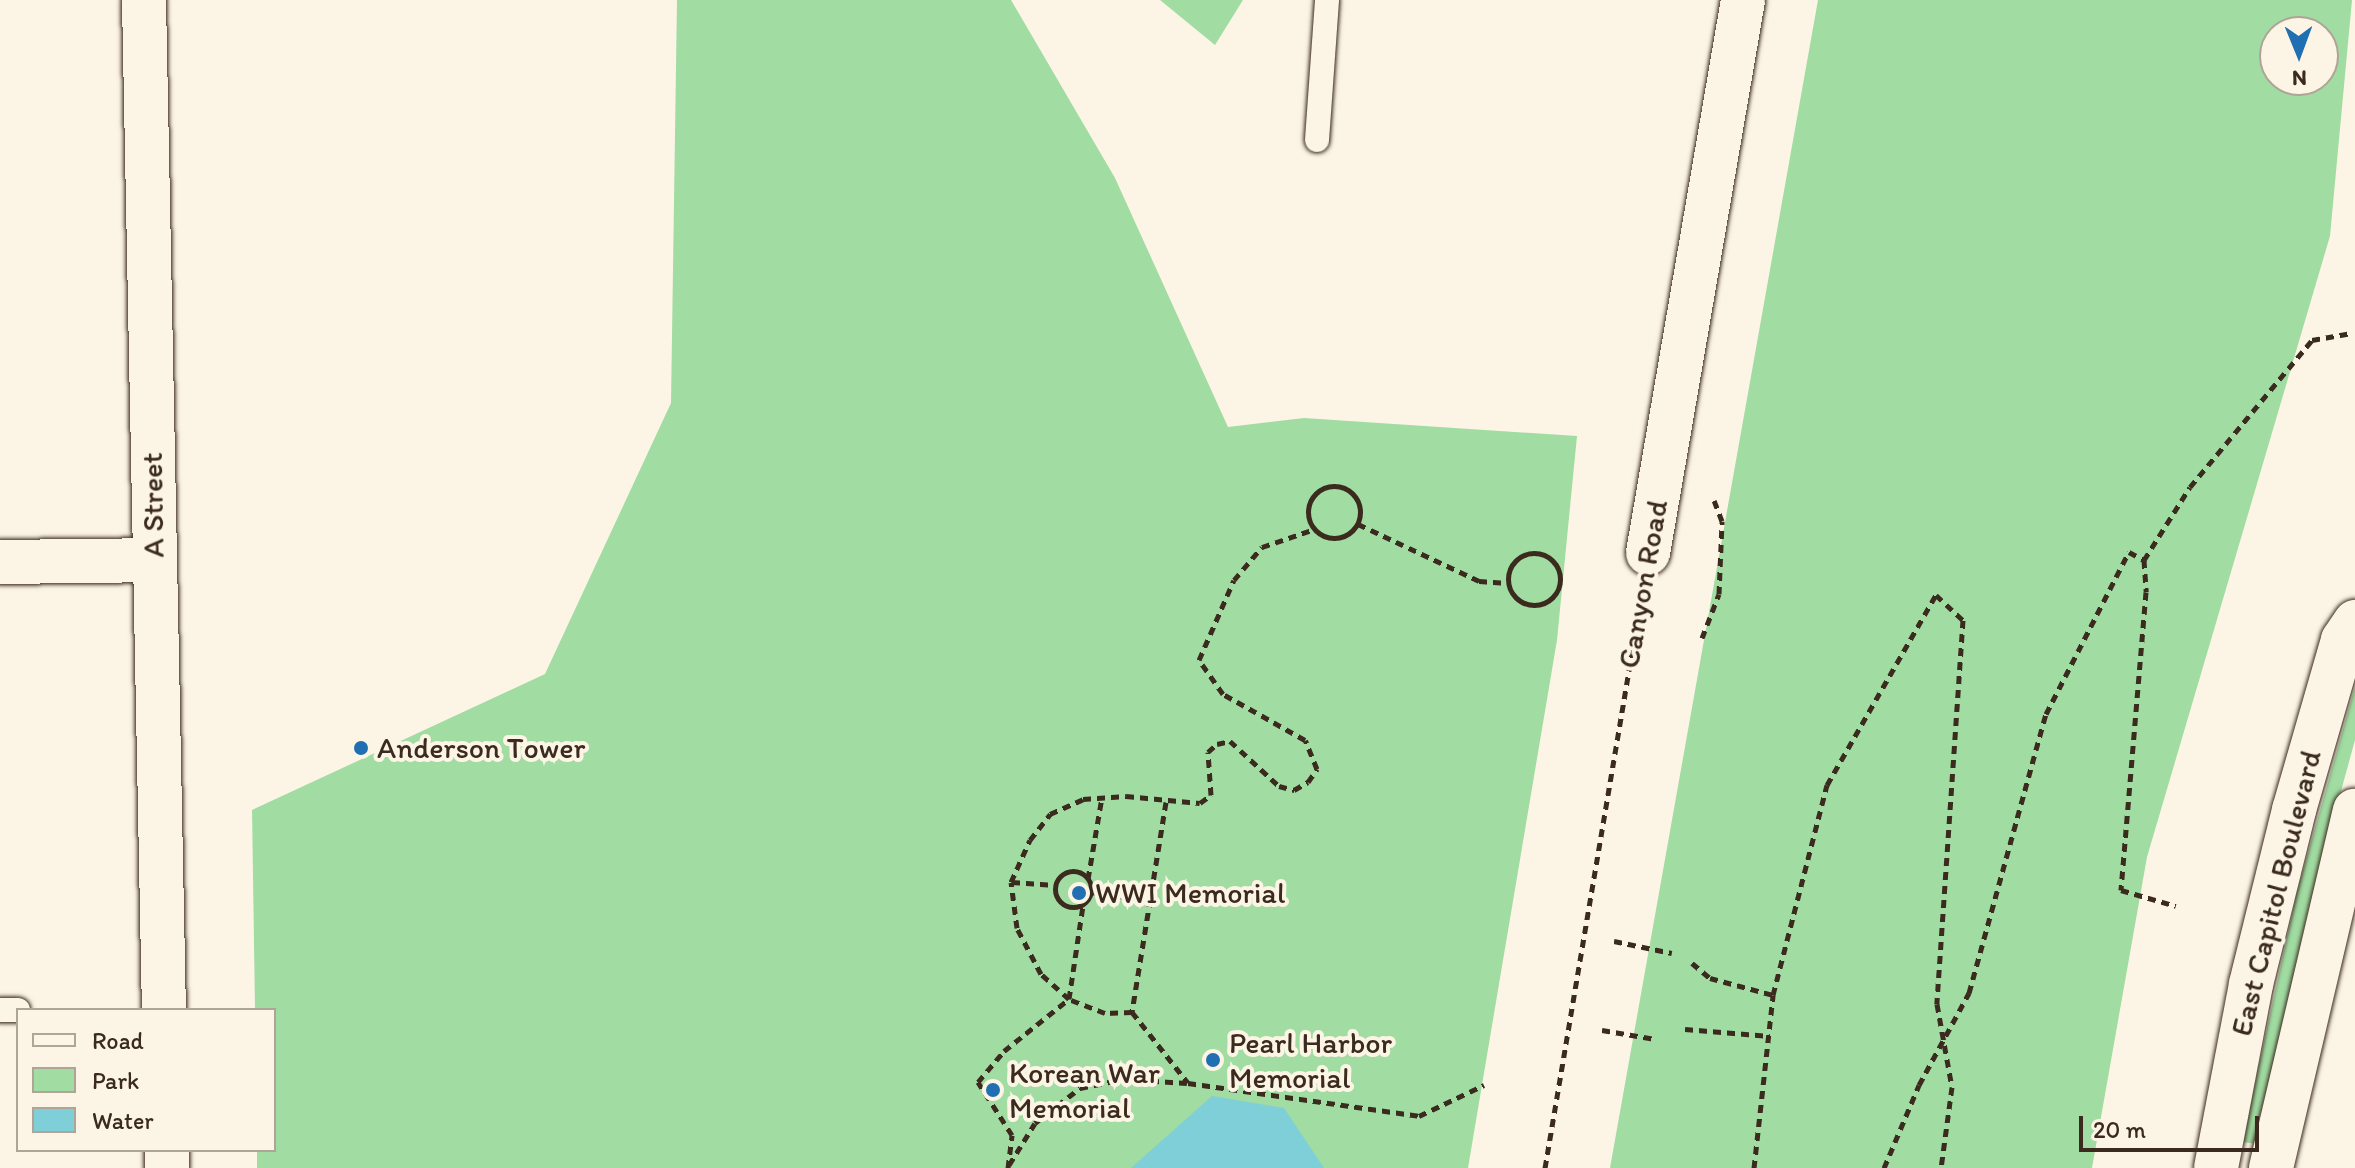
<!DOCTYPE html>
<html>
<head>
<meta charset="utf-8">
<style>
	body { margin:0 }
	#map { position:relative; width:2355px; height:1168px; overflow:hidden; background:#fcf5e5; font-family:Itim,sans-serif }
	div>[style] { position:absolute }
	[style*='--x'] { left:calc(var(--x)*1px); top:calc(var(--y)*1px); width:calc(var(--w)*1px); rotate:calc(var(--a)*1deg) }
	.green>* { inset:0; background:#a1dca2 }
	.water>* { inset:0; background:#7fcfd8 }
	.path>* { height:5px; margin-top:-2.5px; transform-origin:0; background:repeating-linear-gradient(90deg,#3b2a1e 0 8px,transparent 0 14px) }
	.path>.ring { margin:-2.5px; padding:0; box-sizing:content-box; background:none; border:5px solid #3b2a1e; border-radius:50% }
	.roads { filter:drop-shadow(0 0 2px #3b2a1e) drop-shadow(0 0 2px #3b2a1e) }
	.service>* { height:24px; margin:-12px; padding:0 12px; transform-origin:12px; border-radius:12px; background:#fcf5e5 }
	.minor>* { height:44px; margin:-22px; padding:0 22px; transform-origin:22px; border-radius:22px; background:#fcf5e5 }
	.tertiary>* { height:44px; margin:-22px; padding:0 22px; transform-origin:22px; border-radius:22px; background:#fcf5e5 }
	.dots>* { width:22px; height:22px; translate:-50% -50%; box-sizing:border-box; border:4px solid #fcf5e5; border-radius:50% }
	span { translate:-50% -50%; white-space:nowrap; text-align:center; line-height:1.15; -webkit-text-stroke:8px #fcf5e5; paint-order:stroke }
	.street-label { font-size:30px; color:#3b2a1e }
	.poi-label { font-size:30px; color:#3b2a1e }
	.left { translate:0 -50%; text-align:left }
	.legend { position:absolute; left:16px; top:1008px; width:260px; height:144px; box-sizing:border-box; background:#fcf5e5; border:2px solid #afa495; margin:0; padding:10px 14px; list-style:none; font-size:24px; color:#3b2a1e }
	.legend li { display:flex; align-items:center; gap:16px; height:40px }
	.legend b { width:40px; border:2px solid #afa495 }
	.north { position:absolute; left:2259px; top:16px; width:80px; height:80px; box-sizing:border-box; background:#fcf5e5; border:2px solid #afa495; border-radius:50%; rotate:179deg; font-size:22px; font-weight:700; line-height:32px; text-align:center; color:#3b2a1e }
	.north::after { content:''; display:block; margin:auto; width:28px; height:36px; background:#1f6fb2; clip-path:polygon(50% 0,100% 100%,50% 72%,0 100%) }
	.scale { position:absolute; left:2079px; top:1116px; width:180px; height:36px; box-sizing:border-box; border:4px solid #3b2a1e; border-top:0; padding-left:10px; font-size:24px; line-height:28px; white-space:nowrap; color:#3b2a1e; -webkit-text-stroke:6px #fcf5e5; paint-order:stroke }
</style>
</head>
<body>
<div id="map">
	<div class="green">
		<i style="clip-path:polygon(677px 0,1011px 0,1115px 178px,1228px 427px,1304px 418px,1577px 436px,1557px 640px,1468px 1168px,257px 1168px,257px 1150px,274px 1150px,274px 1010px,255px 1010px,252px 810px,545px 674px,671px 403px)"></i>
		<i style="clip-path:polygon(1160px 0,1243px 0,1215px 45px)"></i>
		<i style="clip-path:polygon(evenodd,1818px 0,2352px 0,2330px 236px,2147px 857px,2092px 1168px,1610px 1168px,1818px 0,2323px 32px,2323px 80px,2275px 80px,2275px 32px,2323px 32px)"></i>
		<i style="clip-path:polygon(2355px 687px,2355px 740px,2312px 897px,2258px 1144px,2242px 1142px,2297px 892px)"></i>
	</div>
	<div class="water">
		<i style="clip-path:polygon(1212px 1096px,1284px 1108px,1324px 1168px,1131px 1168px)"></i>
	</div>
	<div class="path">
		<i class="ring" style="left:1308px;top:486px;width:47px;height:47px"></i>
		<i style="--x:1358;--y:524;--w:134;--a:25.2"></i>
		<i style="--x:1479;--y:581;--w:29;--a:4"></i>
		<i class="ring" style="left:1508px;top:553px;width:47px;height:47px"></i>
		<i style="--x:2144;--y:560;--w:86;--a:-57.8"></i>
		<i style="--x:2190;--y:487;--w:191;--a:-50.3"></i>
		<i style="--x:2312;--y:340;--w:39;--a:-10"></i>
		<i style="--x:1702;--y:638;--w:47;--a:-68.9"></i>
		<i style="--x:1719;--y:594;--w:73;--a:-87.6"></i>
		<i style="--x:1722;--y:521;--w:22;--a:-111"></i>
		<i style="--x:1166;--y:802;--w:213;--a:99.2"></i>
		<i style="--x:1132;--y:1012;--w:90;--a:51.7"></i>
		<i style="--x:1188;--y:1083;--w:233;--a:8.1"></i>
		<i style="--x:1419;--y:1116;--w:72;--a:-25.5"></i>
		<i class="ring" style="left:1055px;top:871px;width:31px;height:31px"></i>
		<i style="--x:1088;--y:879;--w:83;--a:-80.3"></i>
		<i style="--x:1012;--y:882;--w:43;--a:4"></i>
		<i style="--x:1091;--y:892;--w:60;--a:8.7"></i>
		<i style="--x:1614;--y:941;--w:59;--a:11.7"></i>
		<i style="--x:1692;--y:963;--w:23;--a:40"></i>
		<i style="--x:1710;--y:978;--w:65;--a:15.1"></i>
		<i style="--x:1132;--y:1012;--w:27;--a:178"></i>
		<i style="--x:1105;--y:1013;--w:39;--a:-159"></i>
		<i style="--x:1069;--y:999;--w:38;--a:-138"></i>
		<i style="--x:1041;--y:974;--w:52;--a:-117.6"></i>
		<i style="--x:1017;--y:928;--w:46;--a:-97.4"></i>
		<i style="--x:1011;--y:882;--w:46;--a:-65.7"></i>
		<i style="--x:1030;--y:840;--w:33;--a:-52"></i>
		<i style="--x:1050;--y:814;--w:36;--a:-24"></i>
		<i style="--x:1083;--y:799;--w:43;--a:-4"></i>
		<i style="--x:1126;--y:796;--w:74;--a:5.4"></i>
		<i style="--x:1200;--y:803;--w:14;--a:-36"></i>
		<i style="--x:1211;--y:795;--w:43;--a:-94"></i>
		<i style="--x:1208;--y:752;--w:12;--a:-42"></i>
		<i style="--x:1217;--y:744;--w:13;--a:-13"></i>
		<i style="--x:1230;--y:741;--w:67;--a:42.6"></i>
		<i style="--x:1279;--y:786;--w:16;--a:15"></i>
		<i style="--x:1294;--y:790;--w:16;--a:-30"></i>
		<i style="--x:1308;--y:782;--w:16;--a:-55"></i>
		<i style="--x:1317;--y:769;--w:31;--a:-112"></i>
		<i style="--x:1305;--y:740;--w:94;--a:-150.7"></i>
		<i style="--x:1223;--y:694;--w:42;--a:-125.2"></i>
		<i style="--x:1199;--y:660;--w:87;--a:-66.4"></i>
		<i style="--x:1234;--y:580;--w:43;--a:-49.7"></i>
		<i style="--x:1262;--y:547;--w:56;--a:-18.8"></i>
		<i style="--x:1685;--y:1029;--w:85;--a:4.7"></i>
		<i style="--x:1602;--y:1030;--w:54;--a:9.6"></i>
		<i style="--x:1009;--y:1165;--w:49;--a:-58.2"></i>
		<i style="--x:1035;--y:1123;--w:57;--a:-37.9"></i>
		<i style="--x:1080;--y:1088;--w:44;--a:-11.8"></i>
		<i style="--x:1123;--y:1079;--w:64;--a:3.6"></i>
		<i style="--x:1008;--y:1168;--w:33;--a:-83"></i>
		<i style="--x:1012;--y:1135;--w:63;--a:-122.7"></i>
		<i style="--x:978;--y:1082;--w:40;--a:-50"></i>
		<i style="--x:1004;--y:1051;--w:83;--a:-38.7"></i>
		<i style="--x:1069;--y:999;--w:95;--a:-81.5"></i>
		<i style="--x:1545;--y:1168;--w:571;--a:-80.42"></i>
		<i style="--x:1754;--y:1168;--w:174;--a:-83.7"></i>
		<i style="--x:1773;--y:995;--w:217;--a:-75.6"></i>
		<i style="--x:1827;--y:785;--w:219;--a:-60.2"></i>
		<i style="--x:1936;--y:595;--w:37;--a:43"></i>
		<i style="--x:1963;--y:620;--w:385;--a:93.9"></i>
		<i style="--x:1937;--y:1004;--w:84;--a:79.8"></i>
		<i style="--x:1952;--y:1087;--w:82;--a:97.7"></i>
		<i style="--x:1884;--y:1168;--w:90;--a:-67.1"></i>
		<i style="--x:1919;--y:1085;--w:105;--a:-61.5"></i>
		<i style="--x:1969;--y:993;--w:289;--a:-74.6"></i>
		<i style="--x:2046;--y:714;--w:182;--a:-62.9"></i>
		<i style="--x:2129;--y:552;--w:17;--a:28"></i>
		<i style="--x:2144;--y:560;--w:32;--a:86"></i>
		<i style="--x:2146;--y:592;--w:299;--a:94.8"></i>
		<i style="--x:2121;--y:890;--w:57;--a:16.2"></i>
	</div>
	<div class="roads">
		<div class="service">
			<i style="--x:1317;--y:140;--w:140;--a:-85.9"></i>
			<i style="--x:0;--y:1010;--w:18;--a:0"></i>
		</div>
		<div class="minor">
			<i style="--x:144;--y:0;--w:1010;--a:88.87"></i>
			<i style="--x:1648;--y:553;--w:561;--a:-80.25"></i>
			<i style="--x:0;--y:562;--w:154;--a:-0.7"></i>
			<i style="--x:167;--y:1150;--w:18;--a:90"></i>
		</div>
		<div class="tertiary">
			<i style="--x:2216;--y:1168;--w:187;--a:-79.2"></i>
			<i style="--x:2251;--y:984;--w:179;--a:-76.1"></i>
			<i style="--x:2294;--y:810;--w:177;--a:-73.9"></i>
			<i style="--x:2343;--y:640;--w:22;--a:-56"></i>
			<i style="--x:2271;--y:1168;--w:367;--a:-76.8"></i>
		</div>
	</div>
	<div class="dots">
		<i style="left:361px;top:748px;background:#1f6fb2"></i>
		<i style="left:1079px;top:893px;background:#1f6fb2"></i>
		<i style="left:1213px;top:1060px;background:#1f6fb2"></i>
		<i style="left:993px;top:1090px;background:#1f6fb2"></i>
	</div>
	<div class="street-label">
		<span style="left:153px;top:505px;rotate:-91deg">A Street</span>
		<span style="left:1643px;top:584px;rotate:-80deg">Canyon Road</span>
		<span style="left:2276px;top:893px;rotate:-76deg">East Capitol Boulevard</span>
	</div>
	<div class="poi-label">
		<span class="left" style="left:377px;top:748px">Anderson Tower</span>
		<span class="left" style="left:1095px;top:893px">WWI Memorial</span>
		<span class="left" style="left:1229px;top:1060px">Pearl Harbor<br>Memorial</span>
		<span class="left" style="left:1009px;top:1090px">Korean War<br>Memorial</span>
	</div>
	<ul class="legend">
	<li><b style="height:10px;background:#fcf5e5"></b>Road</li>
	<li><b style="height:22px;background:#a1dca2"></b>Park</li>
	<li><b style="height:22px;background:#7fcfd8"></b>Water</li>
	</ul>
	<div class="north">N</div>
	<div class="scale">20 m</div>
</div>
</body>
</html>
